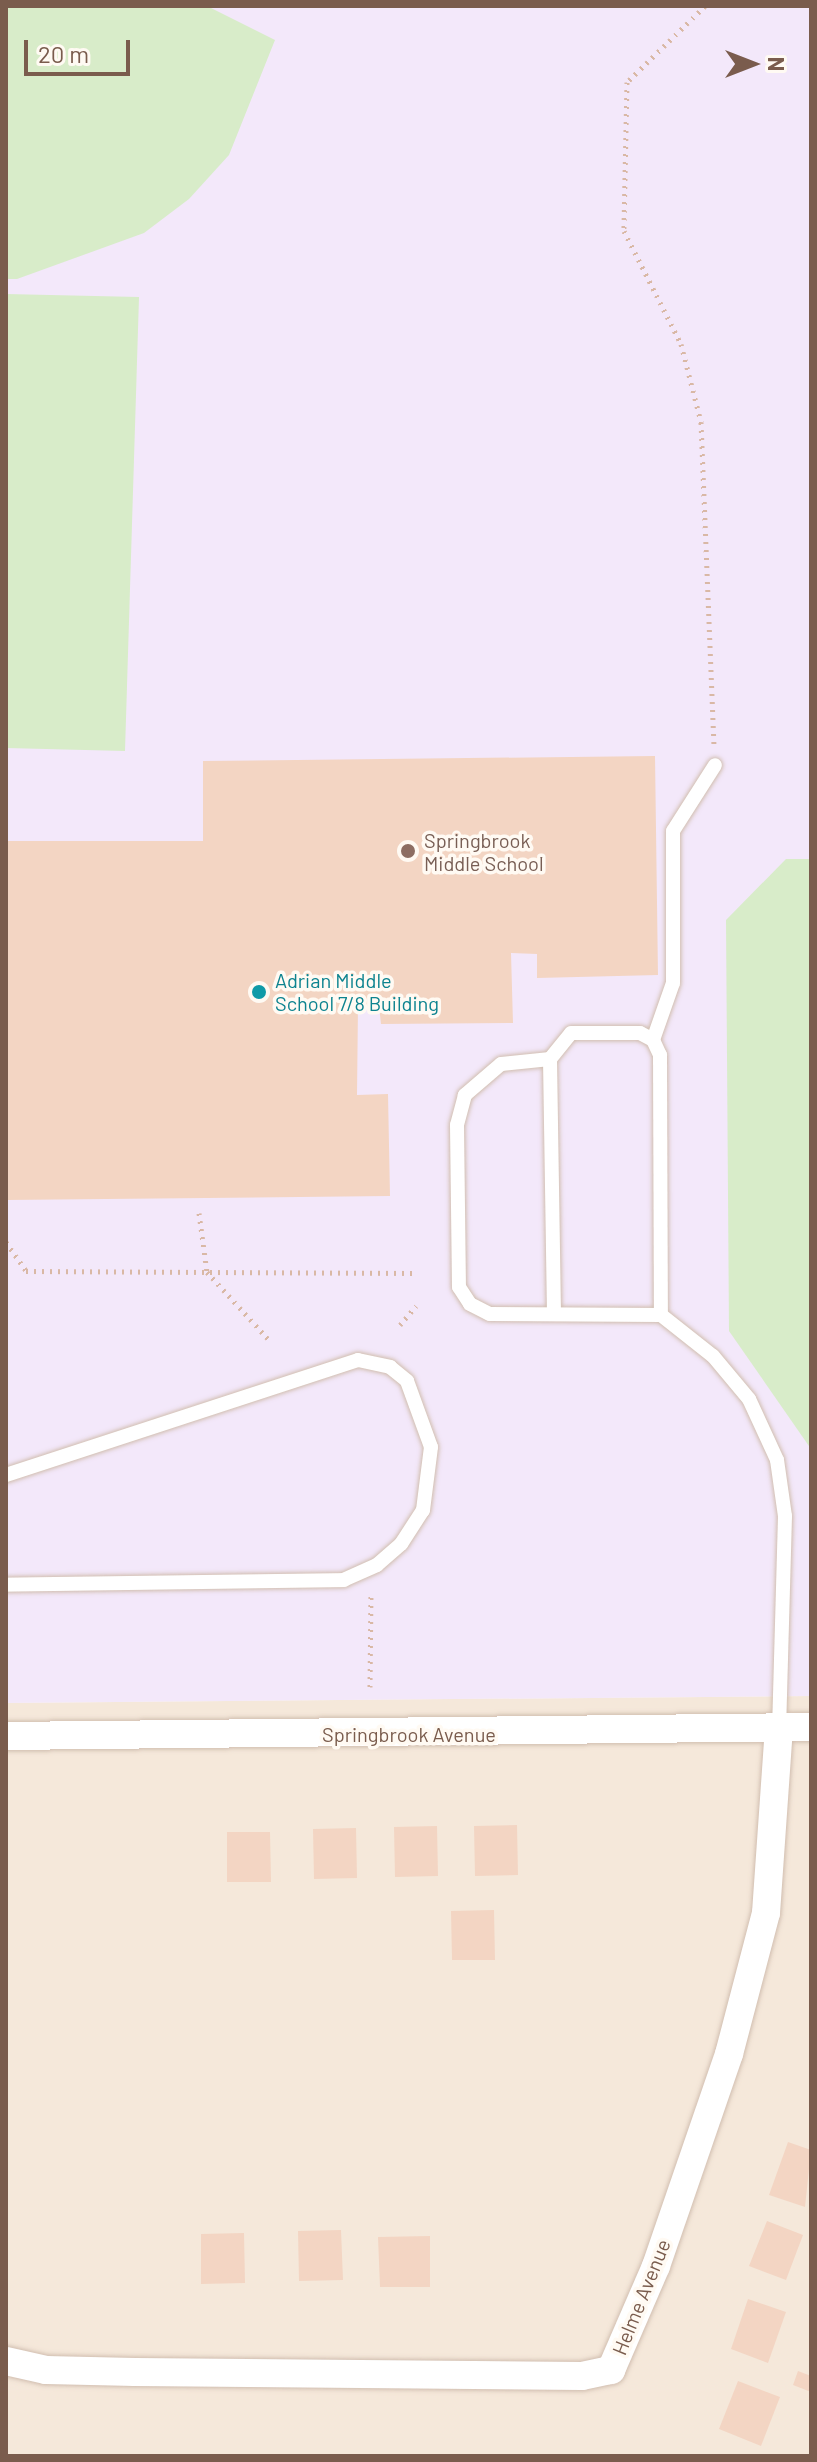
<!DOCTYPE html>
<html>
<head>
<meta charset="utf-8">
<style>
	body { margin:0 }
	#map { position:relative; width:817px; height:2462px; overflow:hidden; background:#fdf6ec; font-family:Barlow,sans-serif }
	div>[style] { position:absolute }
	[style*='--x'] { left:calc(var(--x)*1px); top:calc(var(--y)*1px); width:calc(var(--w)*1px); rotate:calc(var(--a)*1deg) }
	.residential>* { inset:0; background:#f5e8da }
	.education>* { inset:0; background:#f3e8fa }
	.green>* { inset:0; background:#d8ecc9 }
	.building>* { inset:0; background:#f3d5c3 }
	.path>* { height:5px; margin-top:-2.5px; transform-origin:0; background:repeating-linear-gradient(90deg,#d9b8a5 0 2px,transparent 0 8px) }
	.roads { filter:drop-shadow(0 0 2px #d1beb0) drop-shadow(0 0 2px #d1beb0) }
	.lane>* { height:14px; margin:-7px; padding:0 7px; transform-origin:7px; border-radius:7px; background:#fff }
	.street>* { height:28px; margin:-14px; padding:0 14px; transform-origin:14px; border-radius:14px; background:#fff }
	.dots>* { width:22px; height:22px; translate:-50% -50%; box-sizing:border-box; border:4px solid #fffaf3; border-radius:50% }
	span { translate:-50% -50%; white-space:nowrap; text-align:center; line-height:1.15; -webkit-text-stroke:7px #fffaf3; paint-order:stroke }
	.education-label { font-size:20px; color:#785e54 }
	.left { translate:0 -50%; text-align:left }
	.culture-label { font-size:20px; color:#0d838f }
	.street-label { font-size:20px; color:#7a5c4d }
	.frame { position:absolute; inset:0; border:8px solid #7a5c4d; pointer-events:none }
	.north { position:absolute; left:713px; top:24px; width:80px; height:80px; -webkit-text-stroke:6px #fffaf3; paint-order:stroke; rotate:90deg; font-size:22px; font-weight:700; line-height:32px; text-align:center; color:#7a5c4d }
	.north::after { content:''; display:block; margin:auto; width:28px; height:36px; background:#7a5c4d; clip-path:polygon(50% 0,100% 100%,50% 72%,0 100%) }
	.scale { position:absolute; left:24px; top:40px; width:106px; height:36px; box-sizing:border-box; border:4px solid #7a5c4d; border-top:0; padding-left:10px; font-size:24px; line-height:28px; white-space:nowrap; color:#7a5c4d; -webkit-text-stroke:6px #fffaf3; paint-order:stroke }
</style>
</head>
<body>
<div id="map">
	<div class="residential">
		<i style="clip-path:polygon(811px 1696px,811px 2456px,6px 2456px,6px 1703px)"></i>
	</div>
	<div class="education">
		<i style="clip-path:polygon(6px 6px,811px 6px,811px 1696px,6px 1703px)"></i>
	</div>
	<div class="green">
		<i style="clip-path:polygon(6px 6px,207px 6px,275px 40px,229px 155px,189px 199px,144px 233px,17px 279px,6px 279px)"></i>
		<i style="clip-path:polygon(6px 294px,139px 297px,125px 751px,6px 748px)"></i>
		<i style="clip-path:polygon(786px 859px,811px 859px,811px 1449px,729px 1331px,726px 920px)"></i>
	</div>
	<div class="building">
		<i style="clip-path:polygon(655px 756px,658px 975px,537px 978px,537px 954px,511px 953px,513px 1023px,381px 1024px,379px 1006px,358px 1006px,357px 1095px,388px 1094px,390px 1196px,6px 1200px,6px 841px,203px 841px,203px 761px)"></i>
		<i style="clip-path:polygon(517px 1825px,518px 1875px,475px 1876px,474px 1826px)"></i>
		<i style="clip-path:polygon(437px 1826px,438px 1876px,395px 1877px,394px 1827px)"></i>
		<i style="clip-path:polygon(356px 1828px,357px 1878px,314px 1879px,313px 1829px)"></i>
		<i style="clip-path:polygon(227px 1832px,270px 1832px,271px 1882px,227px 1882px)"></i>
		<i style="clip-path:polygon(494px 1910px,495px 1960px,452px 1960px,451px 1911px)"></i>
		<i style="clip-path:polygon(788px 2142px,811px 2150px,805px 2207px,769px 2195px)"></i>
		<i style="clip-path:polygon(767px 2221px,803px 2235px,786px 2280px,749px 2266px)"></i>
		<i style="clip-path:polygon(341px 2230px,343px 2280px,299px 2281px,298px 2231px)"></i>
		<i style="clip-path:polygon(244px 2233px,245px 2283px,201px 2284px,201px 2234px)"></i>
		<i style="clip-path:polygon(430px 2236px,430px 2287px,380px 2287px,378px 2237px)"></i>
		<i style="clip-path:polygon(748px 2299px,786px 2312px,768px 2363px,731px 2349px)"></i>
		<i style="clip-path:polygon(798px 2371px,811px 2376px,811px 2392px,793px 2385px)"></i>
		<i style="clip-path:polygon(738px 2381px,780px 2397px,761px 2446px,719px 2429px)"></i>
	</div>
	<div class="path">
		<i style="--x:705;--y:6;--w:109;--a:135.7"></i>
		<i style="--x:627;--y:82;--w:149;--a:91.2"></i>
		<i style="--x:624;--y:231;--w:127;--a:63.2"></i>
		<i style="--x:681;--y:344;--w:81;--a:75.6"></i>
		<i style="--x:701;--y:422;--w:322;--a:87.7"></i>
		<i style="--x:199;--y:1213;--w:60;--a:82.3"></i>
		<i style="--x:207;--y:1272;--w:95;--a:47.6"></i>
		<i style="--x:6;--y:1242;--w:35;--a:55"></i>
		<i style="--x:26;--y:1271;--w:389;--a:0.3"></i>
		<i style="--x:400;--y:1325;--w:25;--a:-50"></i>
		<i style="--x:370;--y:1687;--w:93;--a:-89.4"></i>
	</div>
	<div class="roads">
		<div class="lane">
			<i style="--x:653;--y:1040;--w:60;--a:-70.7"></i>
			<i style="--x:673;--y:983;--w:152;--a:-90"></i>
			<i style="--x:673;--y:831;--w:78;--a:-57.5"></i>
			<i style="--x:550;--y:1059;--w:49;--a:174.2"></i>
			<i style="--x:501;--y:1064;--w:48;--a:139.3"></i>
			<i style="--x:465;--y:1095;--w:31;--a:105"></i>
			<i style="--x:457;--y:1125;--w:162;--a:89.3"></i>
			<i style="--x:459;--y:1287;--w:20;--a:57"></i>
			<i style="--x:470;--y:1304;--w:22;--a:27"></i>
			<i style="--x:490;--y:1314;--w:171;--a:0.3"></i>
			<i style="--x:661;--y:1315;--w:66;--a:38.3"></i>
			<i style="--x:713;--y:1356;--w:56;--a:50.1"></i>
			<i style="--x:749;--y:1399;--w:67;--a:65.3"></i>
			<i style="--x:777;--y:1460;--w:57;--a:81.9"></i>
			<i style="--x:785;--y:1516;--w:212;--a:91.6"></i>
			<i style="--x:554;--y:1314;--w:255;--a:-90.9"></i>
			<i style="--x:550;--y:1059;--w:33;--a:-51"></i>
			<i style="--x:571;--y:1033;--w:69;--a:0"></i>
			<i style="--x:640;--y:1033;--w:15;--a:28"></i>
			<i style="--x:653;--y:1040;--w:17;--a:65"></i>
			<i style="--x:660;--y:1055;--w:260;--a:89.8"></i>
			<i style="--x:6;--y:1475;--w:370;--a:-18.1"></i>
			<i style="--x:358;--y:1360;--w:33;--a:12"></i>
			<i style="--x:390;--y:1367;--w:22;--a:39"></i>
			<i style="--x:407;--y:1381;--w:70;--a:70"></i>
			<i style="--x:431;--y:1447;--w:64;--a:97.2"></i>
			<i style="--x:423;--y:1510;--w:40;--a:122.9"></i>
			<i style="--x:401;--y:1544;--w:32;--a:139"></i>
			<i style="--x:377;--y:1565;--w:36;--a:156"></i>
			<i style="--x:344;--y:1580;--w:338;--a:179.2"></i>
		</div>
		<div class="street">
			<i style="--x:6;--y:1736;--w:805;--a:-0.64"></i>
			<i style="--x:6;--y:2361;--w:41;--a:12.7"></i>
			<i style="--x:46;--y:2370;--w:89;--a:1.3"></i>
			<i style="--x:135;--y:2372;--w:447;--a:0.5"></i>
			<i style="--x:582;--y:2376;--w:30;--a:-12"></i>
			<i style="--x:611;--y:2370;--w:113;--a:-66.6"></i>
			<i style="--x:656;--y:2266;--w:224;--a:-71"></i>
			<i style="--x:729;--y:2054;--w:146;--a:-75.3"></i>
			<i style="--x:766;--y:1913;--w:185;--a:-86"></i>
		</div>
	</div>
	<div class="dots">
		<i style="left:408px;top:851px;background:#8d6e63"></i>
		<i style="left:259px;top:992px;background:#0f9aa8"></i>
	</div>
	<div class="education-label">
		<span class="left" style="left:424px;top:852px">Springbrook<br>Middle School</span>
	</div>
	<div class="culture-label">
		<span class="left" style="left:275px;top:992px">Adrian Middle<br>School 7/8 Building</span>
	</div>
	<div class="street-label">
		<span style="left:409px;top:1734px">Springbrook Avenue</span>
		<span style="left:641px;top:2297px;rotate:-68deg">Helme Avenue</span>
	</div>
	<div class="frame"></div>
	<div class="north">N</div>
	<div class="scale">20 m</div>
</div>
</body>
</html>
